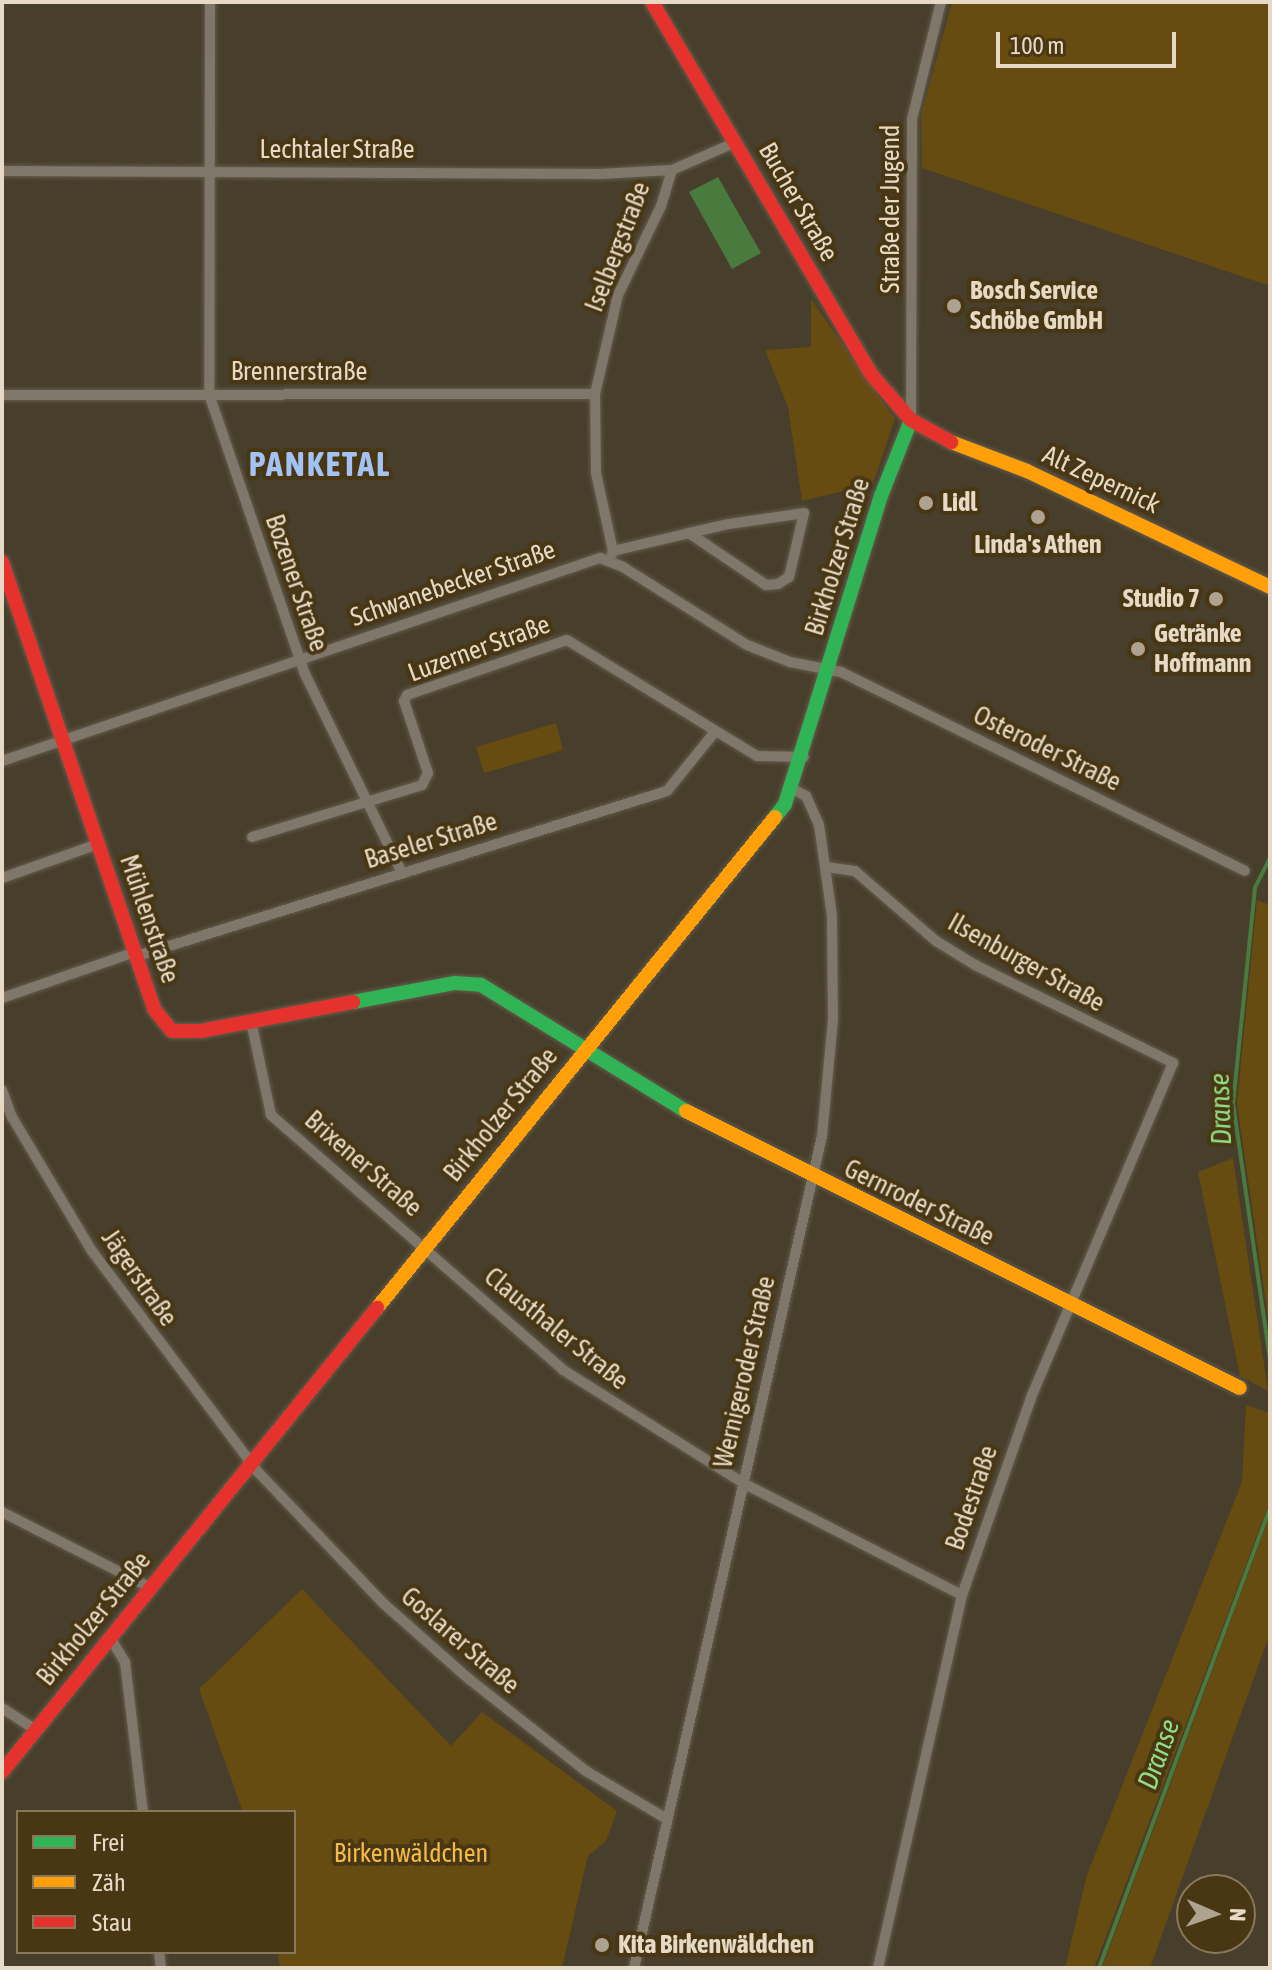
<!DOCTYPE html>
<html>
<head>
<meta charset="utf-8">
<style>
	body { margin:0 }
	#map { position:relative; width:1272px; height:1970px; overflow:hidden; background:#473e2b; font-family:"Asap Condensed",sans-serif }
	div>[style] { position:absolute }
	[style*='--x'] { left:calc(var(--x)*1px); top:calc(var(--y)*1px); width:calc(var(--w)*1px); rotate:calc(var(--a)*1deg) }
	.green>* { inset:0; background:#674c12 }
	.water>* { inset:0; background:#497b3f }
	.stream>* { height:4px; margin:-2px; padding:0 2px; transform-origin:2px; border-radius:2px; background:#497b3f }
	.roads { filter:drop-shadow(0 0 2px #635b4b) drop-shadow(0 0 2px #635b4b) }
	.street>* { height:10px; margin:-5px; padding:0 5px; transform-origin:5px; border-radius:5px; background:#7e776a }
	.fast>* { height:14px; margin:-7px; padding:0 7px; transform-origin:7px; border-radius:7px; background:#30b455 }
	.slow>* { height:14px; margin:-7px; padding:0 7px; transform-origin:7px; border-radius:7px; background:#ff9f0a }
	.jam>* { height:14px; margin:-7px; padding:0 7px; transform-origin:7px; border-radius:7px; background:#e5322d }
	.dots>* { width:22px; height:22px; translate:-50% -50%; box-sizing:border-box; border:4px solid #493713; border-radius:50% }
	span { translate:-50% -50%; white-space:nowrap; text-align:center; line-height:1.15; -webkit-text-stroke:8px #493713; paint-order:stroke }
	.street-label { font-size:26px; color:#e6dac7 }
	.poi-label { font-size:26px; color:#e6dac7; font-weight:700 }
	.left { translate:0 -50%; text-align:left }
	.right { translate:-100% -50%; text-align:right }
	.park-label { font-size:26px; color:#f5bb49 }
	.water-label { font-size:28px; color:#90dd84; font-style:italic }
	.district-label { font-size:34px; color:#a3c2f5; font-weight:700; letter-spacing:2px }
	.frame { position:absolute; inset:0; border:4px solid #e6dac7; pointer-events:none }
	.legend { position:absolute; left:16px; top:1810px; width:280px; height:144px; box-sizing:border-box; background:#493713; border:2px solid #88785b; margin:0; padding:10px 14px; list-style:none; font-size:24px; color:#e6dac7 }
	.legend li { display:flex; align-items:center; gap:16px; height:40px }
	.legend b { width:40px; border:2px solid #88785b }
	.north { position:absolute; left:1176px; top:1874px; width:80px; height:80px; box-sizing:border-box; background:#493713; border:2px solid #88785b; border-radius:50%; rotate:92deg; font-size:22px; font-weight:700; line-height:32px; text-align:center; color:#e6dac7 }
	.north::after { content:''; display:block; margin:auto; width:28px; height:36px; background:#aea390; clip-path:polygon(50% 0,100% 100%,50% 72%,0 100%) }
	.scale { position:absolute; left:996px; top:32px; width:180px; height:36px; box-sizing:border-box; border:4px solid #e6dac7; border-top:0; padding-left:10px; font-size:24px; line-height:28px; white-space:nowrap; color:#e6dac7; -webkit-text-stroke:6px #493713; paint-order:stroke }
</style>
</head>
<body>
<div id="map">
	<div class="green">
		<i style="clip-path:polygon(952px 2px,1270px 2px,1270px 286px,922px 168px,921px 116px)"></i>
		<i style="clip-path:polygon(811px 299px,895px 419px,873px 484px,802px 501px,788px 407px,765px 350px,811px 347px)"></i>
		<i style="clip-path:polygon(556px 723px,563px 750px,484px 773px,476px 747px)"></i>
		<i style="clip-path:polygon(1257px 900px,1270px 905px,1270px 1331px,1237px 1103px)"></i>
		<i style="clip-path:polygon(1233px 1158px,1268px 1391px,1240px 1376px,1198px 1172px)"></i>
		<i style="clip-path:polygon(1246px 1405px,1270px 1413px,1270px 1501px,1094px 1968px,1065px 1968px,1087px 1875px,1242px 1482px)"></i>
		<i style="clip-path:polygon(1270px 1515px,1270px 1633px,1150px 1968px,1102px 1968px)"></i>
		<i style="clip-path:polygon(302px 1589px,451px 1746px,482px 1712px,617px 1811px,606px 1841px,588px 1856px,562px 1968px,280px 1968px,278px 1952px,294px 1952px,294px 1812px,243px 1812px,199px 1689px)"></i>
	</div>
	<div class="water">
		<i style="clip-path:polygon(718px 177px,761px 253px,732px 269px,689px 192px)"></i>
	</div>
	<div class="stream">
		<i style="--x:1270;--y:858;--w:34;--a:117"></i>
		<i style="--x:1255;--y:888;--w:216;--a:95.8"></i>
		<i style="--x:1233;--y:1103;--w:260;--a:81.8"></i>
		<i style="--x:1099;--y:1968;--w:491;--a:-69.6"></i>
	</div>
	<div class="roads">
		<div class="street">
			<i style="--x:210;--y:2;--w:392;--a:90.1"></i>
			<i style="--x:209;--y:394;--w:294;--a:71.1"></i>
			<i style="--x:304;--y:672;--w:224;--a:64"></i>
			<i style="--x:2;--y:171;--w:598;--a:0.29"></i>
			<i style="--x:600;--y:174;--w:72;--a:-3.2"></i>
			<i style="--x:2;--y:395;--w:593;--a:-0.1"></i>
			<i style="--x:911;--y:420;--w:301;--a:-89.8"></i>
			<i style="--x:912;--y:119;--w:121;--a:-76.1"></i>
			<i style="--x:613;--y:551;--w:80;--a:-102.3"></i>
			<i style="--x:596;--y:473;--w:79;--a:-90.7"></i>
			<i style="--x:595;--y:394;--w:102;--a:-76.9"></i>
			<i style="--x:618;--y:295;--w:99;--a:-64.2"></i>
			<i style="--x:661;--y:206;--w:38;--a:-73"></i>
			<i style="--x:672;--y:170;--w:70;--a:-23.6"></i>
			<i style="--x:612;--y:554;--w:3;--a:-72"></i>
			<i style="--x:613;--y:551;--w:78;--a:-13.3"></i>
			<i style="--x:689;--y:533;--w:41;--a:-12.7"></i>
			<i style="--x:729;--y:524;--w:76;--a:-8.3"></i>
			<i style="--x:804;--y:513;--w:66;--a:103.2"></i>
			<i style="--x:789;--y:577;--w:13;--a:148"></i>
			<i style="--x:778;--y:584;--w:12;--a:175"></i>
			<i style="--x:766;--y:585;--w:93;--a:-146"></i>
			<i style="--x:2;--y:761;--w:632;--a:-18.75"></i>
			<i style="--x:600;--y:558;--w:25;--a:21"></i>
			<i style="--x:623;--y:567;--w:146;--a:32.2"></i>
			<i style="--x:747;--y:645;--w:46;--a:21.6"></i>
			<i style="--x:790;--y:662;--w:52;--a:11.1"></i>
			<i style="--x:841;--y:672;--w:450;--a:26.2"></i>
			<i style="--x:252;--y:837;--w:178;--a:-17"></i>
			<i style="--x:422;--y:785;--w:13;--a:-63"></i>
			<i style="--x:428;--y:773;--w:76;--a:-108.4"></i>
			<i style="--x:404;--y:701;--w:7;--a:-63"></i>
			<i style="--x:407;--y:695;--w:169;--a:-19"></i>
			<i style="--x:567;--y:640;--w:223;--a:31.4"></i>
			<i style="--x:757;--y:756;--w:47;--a:1.2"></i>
			<i style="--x:826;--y:867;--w:29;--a:8"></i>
			<i style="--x:855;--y:871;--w:107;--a:40.8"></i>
			<i style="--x:936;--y:941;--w:46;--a:31.6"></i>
			<i style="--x:975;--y:965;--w:221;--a:26.3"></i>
			<i style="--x:1173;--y:1063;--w:364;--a:113"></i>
			<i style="--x:1031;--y:1398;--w:209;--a:109.3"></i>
			<i style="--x:962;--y:1595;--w:382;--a:102.7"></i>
			<i style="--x:2;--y:878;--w:102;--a:-19.5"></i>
			<i style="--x:137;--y:956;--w:555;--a:-17.29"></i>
			<i style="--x:667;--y:791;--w:75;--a:-51"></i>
			<i style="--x:2;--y:998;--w:141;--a:-19.1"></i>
			<i style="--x:251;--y:1021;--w:96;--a:78"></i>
			<i style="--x:271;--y:1115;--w:388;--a:41.1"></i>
			<i style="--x:563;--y:1370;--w:213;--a:32.1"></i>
			<i style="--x:743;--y:1483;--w:246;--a:27.1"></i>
			<i style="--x:2;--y:1090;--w:29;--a:70"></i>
			<i style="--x:12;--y:1117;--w:156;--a:59.2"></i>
			<i style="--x:92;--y:1251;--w:275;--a:53.1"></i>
			<i style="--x:257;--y:1471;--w:182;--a:46.3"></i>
			<i style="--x:383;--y:1603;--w:115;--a:41.5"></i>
			<i style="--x:469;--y:1679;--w:149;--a:38.2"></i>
			<i style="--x:586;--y:1771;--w:94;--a:30.7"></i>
			<i style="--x:2;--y:1512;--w:167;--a:27"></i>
			<i style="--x:111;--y:1639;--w:27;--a:59"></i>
			<i style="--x:125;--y:1662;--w:151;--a:83.2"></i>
			<i style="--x:2;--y:1708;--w:40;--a:32.9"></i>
			<i style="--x:159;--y:1952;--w:16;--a:83"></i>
			<i style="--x:634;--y:1968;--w:853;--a:-77.27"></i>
			<i style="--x:822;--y:1136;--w:118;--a:-84.6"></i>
			<i style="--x:833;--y:1019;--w:103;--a:-90.6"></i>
			<i style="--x:832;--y:916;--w:92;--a:-98.1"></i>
			<i style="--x:819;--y:825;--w:32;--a:-114"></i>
			<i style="--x:806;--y:796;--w:15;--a:-152"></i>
		</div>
		<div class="fast">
			<i style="--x:775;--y:817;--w:16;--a:-52"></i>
			<i style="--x:785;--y:804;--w:323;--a:-72.7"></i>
			<i style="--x:881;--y:496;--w:82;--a:-68.5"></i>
			<i style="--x:353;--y:1002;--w:104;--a:-10.6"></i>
			<i style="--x:455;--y:983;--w:26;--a:4"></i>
			<i style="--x:481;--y:985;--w:241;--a:31.6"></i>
		</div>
		<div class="slow">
			<i style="--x:951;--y:442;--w:81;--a:20.9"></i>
			<i style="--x:1027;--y:471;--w:269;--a:25.5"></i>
			<i style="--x:686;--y:1111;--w:619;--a:26.57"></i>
			<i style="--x:377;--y:1308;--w:632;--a:-50.97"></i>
		</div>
		<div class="jam">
			<i style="--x:652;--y:2;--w:432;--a:59.5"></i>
			<i style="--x:871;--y:374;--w:61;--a:49"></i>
			<i style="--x:911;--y:420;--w:46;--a:28.8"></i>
			<i style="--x:2;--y:562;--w:472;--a:71.2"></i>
			<i style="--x:154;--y:1009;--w:28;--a:51"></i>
			<i style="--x:172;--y:1031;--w:29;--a:0"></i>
			<i style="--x:201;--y:1031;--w:155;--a:-10.8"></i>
			<i style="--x:2;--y:1772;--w:597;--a:-51.06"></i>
		</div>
	</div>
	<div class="dots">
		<i style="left:954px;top:306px;background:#aea390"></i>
		<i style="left:926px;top:503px;background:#aea390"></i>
		<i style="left:1038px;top:517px;background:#aea390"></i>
		<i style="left:1216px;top:599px;background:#aea390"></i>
		<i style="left:1138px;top:649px;background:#aea390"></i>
		<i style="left:602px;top:1945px;background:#aea390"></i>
	</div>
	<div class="street-label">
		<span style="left:337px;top:150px">Lechtaler Straße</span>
		<span style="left:798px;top:202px;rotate:60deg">Bucher Straße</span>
		<span style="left:891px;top:209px;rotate:-90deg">Straße der Jugend</span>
		<span style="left:618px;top:247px;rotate:-69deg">Iselbergstraße</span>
		<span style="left:299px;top:372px">Brennerstraße</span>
		<span style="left:1101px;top:480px;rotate:25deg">Alt Zepernick</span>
		<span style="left:838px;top:557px;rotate:-73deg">Birkholzer Straße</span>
		<span style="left:296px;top:583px;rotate:71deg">Bozener Straße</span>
		<span style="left:453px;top:584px;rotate:-19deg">Schwanebecker Straße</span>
		<span style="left:479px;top:649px;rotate:-20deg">Luzerner Straße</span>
		<span style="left:1047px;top:749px;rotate:26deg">Osteroder Straße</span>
		<span style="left:431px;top:841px;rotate:-17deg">Baseler Straße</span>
		<span style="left:149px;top:919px;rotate:71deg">Mühlenstraße</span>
		<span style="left:1026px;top:963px;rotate:29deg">Ilsenburger Straße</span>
		<span style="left:501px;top:1115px;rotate:-51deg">Birkholzer Straße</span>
		<span style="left:363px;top:1164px;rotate:41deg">Brixener Straße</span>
		<span style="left:919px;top:1203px;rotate:26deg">Gernroder Straße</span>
		<span style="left:139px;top:1278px;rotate:55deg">Jägerstraße</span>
		<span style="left:556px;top:1329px;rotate:39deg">Clausthaler Straße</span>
		<span style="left:745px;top:1372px;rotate:-77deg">Wernigeroder Straße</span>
		<span style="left:972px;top:1498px;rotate:-71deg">Bodestraße</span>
		<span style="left:94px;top:1619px;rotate:-51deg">Birkholzer Straße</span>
		<span style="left:460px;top:1641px;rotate:41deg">Goslarer Straße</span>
	</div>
	<div class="poi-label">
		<span class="left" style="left:970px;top:306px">Bosch Service<br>Schöbe GmbH</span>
		<span class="left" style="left:942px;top:503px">Lidl</span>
		<span style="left:1038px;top:545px">Linda's Athen</span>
		<span class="right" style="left:1200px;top:599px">Studio 7</span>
		<span class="left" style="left:1154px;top:649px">Getränke<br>Hoffmann</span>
		<span class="left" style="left:618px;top:1945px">Kita Birkenwäldchen</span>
	</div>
	<div class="park-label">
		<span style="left:411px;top:1854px">Birkenwäldchen</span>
	</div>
	<div class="water-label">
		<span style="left:1220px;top:1109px;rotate:-92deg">Dranse</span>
		<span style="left:1158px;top:1754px;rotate:-70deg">Dranse</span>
	</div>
	<div class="district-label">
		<span style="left:320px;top:464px">PANKETAL</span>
	</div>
	<div class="frame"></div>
	<ul class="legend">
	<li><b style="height:10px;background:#30b455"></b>Frei</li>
	<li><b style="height:10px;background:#ff9f0a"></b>Zäh</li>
	<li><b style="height:10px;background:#e5322d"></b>Stau</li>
	</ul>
	<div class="north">N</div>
	<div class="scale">100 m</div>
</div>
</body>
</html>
